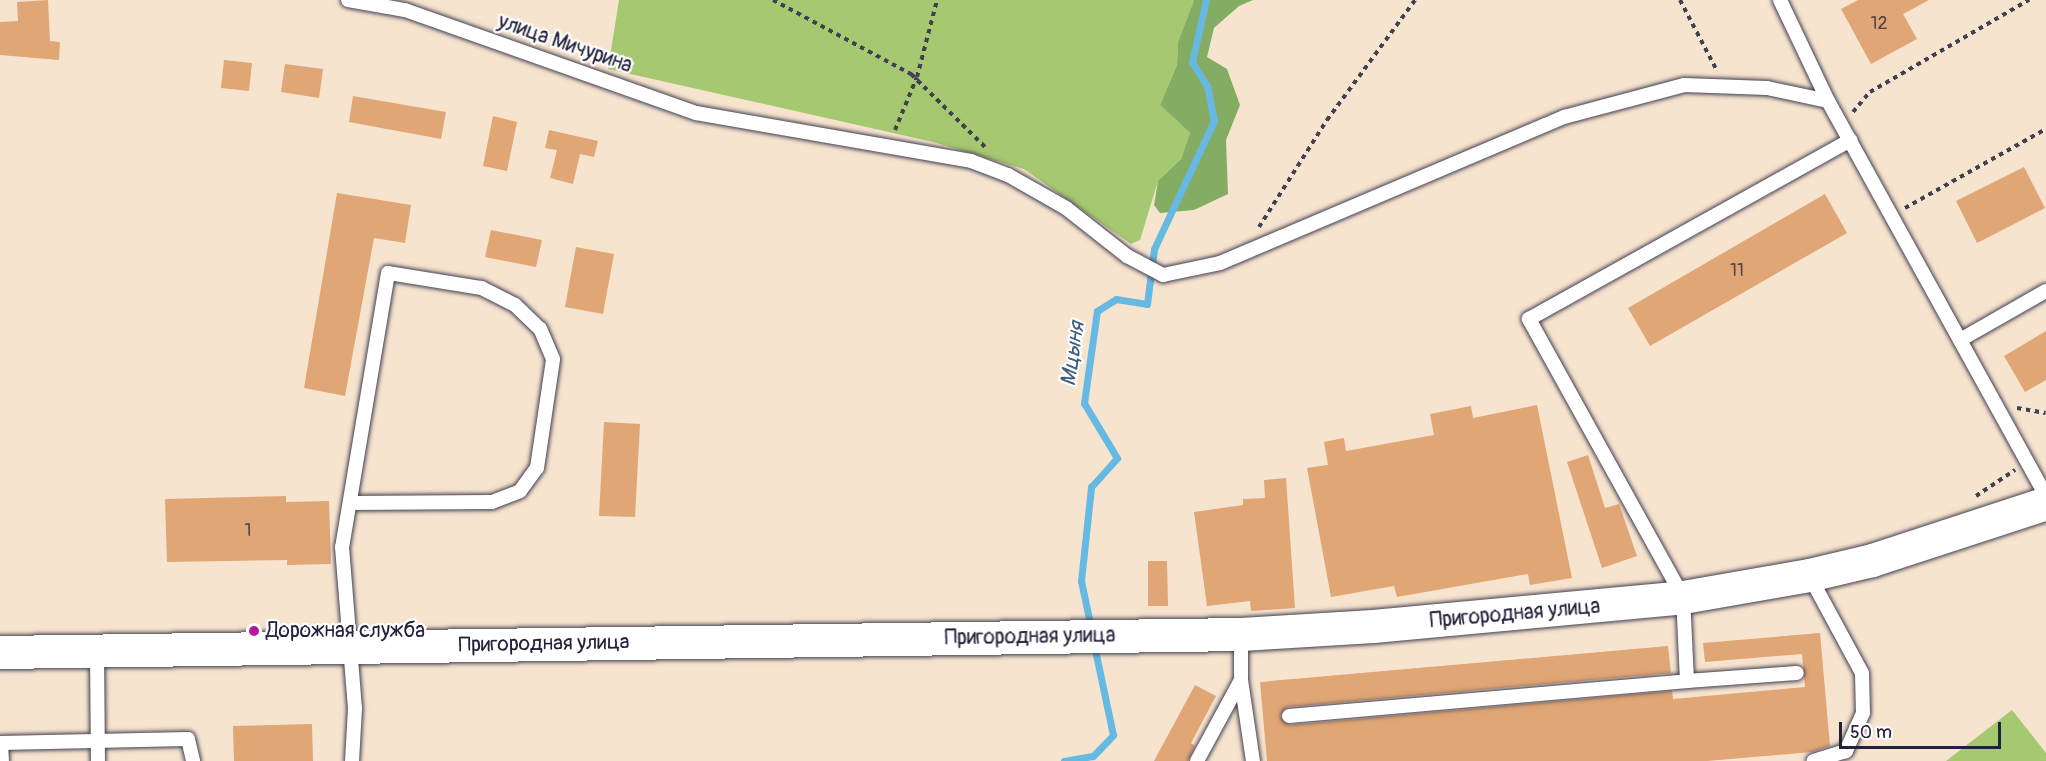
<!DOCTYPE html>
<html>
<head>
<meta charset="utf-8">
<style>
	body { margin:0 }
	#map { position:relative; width:2046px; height:761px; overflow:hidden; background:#f7e4cf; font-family:Pangolin,sans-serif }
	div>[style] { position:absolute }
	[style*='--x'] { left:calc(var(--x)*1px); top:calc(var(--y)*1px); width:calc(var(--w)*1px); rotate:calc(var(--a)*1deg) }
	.green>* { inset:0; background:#a6c871 }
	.forest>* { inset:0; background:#84ac63 }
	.stream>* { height:7px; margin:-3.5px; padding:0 3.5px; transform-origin:3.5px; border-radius:3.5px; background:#66b9e2 }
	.building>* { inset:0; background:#e0a675 }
	.path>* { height:4px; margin-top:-2px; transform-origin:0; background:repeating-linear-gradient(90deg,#423f51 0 4.5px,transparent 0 9px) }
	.roads { filter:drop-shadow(0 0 2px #423f51) drop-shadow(0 0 2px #423f51) }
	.lane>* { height:14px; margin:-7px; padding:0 7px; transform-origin:7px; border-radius:7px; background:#fff }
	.secondary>* { height:33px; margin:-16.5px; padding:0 16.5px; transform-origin:16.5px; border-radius:16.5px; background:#fff }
	.dots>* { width:16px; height:16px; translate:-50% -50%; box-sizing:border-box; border:3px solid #fff; border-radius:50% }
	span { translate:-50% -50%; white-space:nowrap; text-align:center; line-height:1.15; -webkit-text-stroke:4.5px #fff; paint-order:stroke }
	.number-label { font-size:18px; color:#52434a }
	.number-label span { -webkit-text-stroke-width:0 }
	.street-label { font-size:21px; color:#22223b }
	.poi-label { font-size:21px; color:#22223b }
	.left { translate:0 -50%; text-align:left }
	.water-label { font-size:22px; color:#3d5e7e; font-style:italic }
	.scale { position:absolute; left:1839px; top:722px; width:162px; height:27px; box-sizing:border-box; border:3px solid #22223b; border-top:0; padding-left:8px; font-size:18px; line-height:21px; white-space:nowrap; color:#22223b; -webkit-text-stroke:4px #fff; paint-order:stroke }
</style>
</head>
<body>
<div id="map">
	<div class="green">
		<i style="clip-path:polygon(619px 0,1194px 0,1178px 42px,1177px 65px,1160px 105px,1190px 133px,1181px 159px,1158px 181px,1140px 240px,1131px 244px,1024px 169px,933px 142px,608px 69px)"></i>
		<i style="clip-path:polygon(2012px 710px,2046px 753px,2046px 761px,1946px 761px)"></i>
	</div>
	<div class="forest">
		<i style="clip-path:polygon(1194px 0,1253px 0,1239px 6px,1214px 28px,1207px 57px,1227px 69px,1240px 105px,1226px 140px,1228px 194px,1194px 210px,1160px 213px,1154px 205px,1158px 181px,1181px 159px,1190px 133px,1160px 105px,1177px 65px,1178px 42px)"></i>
	</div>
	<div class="stream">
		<i style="--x:1091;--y:628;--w:48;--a:-102"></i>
		<i style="--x:1081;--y:581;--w:95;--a:-83.9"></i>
		<i style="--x:1091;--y:487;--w:39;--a:-48"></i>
		<i style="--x:1117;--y:458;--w:64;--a:-121"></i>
		<i style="--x:1084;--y:403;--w:93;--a:-82"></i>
		<i style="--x:1097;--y:311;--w:22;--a:-32"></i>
		<i style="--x:1116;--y:299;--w:31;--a:9"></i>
		<i style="--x:1147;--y:304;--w:55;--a:-82.7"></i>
		<i style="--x:1154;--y:249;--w:141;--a:-64.9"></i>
		<i style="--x:1214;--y:121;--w:36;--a:-101"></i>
		<i style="--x:1207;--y:86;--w:28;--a:-122"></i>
		<i style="--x:1192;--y:62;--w:64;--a:-77.3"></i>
		<i style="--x:1064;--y:761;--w:29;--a:-10"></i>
		<i style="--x:1093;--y:756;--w:29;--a:-46"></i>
		<i style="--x:1113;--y:735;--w:92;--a:-101.9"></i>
	</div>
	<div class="building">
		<i style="clip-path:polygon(48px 0,50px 41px,60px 42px,59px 60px,0 55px,0 22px,18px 21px,17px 2px)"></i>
		<i style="clip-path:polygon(1858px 0,1929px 0,1903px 14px,1917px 39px,1871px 64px,1841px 9px)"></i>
		<i style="clip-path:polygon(224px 60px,252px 63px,249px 91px,221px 88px)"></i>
		<i style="clip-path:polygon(285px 64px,323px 69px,319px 98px,281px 92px)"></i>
		<i style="clip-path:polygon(353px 96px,446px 112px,441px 139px,349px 122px)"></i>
		<i style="clip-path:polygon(493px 116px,517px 122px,507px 171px,483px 166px)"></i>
		<i style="clip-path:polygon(549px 130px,598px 141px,594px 157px,580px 154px,573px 184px,550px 178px,557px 150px,545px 148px)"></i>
		<i style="clip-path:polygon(2024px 167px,2045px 208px,1977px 243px,1956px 201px)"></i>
		<i style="clip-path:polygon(337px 193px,411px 205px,405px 243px,374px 238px,345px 396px,304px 388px)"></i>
		<i style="clip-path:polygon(1825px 194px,1847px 233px,1650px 346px,1628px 308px)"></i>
		<i style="clip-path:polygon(491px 230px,542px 240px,536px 267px,485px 257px)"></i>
		<i style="clip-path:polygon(576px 247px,614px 254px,603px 314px,565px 307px)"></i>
		<i style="clip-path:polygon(2046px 331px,2046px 380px,2025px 392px,2004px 356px)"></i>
		<i style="clip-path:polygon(1537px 405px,1572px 578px,1530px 585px,1528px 574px,1397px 597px,1394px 586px,1331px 597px,1307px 468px,1328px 465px,1324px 442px,1344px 438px,1346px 451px,1434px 435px,1430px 414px,1471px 406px,1473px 418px)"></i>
		<i style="clip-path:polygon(604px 422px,640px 424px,635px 517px,599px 516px)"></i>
		<i style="clip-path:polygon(1588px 455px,1605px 508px,1619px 504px,1637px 556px,1602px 568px,1567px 462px)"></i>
		<i style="clip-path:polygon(1286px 478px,1295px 608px,1251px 611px,1250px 601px,1207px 606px,1194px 512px,1243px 505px,1243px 499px,1265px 498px,1264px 480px)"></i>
		<i style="clip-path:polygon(286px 496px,286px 502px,329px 501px,331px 564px,287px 565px,287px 560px,167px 562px,165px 499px)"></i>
		<i style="clip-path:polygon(1148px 561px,1167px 561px,1168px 606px,1148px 606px)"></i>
		<i style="clip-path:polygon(1820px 633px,1830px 746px,1812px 752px,1707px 761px,1267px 761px,1260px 682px,1668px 646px,1671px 673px,1288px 707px,1280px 716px,1290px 725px,1672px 691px,1673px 699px,1805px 687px,1802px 654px,1705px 662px,1703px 643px)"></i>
		<i style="clip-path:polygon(1195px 685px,1216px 696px,1191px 743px,1195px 746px,1188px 761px,1154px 761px)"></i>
		<i style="clip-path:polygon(312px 724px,313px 761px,234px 761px,233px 726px)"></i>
	</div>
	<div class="path">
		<i style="--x:773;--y:0;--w:157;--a:28.2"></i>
		<i style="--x:911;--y:74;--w:104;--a:44.6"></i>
		<i style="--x:1680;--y:0;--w:78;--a:62.4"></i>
		<i style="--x:1853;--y:112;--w:26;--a:-50"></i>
		<i style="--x:1870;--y:92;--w:184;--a:-30.1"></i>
		<i style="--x:895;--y:130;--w:57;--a:-67.5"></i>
		<i style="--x:917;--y:77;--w:80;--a:-75.4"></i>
		<i style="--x:1905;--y:208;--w:162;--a:-29.3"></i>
		<i style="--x:1259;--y:227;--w:127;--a:-57.6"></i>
		<i style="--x:1327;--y:120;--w:149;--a:-53.7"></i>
		<i style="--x:2017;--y:408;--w:29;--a:10"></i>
		<i style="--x:1976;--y:496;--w:47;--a:-33.7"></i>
	</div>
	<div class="roads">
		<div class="lane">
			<i style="--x:348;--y:0;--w:58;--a:10"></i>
			<i style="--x:405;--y:10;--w:309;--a:19.5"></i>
			<i style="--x:696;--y:113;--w:279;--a:9.9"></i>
			<i style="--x:971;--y:161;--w:40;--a:21"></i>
			<i style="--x:1008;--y:175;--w:67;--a:29.6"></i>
			<i style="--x:1066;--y:208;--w:78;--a:38.2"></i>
			<i style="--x:1127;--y:256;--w:41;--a:27.8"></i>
			<i style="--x:1163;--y:275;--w:58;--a:-11.9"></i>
			<i style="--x:1220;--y:263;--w:374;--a:-23"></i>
			<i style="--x:1564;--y:117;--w:124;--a:-14.9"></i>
			<i style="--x:1684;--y:85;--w:83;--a:2.1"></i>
			<i style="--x:1767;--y:88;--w:62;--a:12"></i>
			<i style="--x:1780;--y:0;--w:112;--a:64.6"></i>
			<i style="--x:1828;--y:101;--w:451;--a:61.1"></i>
			<i style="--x:1960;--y:340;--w:99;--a:-29.7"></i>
			<i style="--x:350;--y:503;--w:142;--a:-0.4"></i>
			<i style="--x:492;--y:502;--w:30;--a:-21"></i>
			<i style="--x:520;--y:491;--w:29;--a:-54"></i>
			<i style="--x:537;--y:468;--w:110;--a:-81.6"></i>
			<i style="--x:553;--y:359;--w:33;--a:-113"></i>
			<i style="--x:540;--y:329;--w:35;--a:-136"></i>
			<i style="--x:515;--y:305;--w:38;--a:-153"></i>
			<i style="--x:481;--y:288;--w:94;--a:-170.8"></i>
			<i style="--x:388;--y:273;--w:278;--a:99.5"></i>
			<i style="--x:342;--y:547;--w:162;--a:85.4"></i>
			<i style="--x:355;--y:708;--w:53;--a:93.2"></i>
			<i style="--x:1809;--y:575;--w:111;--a:61.6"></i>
			<i style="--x:1862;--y:673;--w:40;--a:88.6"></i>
			<i style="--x:1863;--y:713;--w:42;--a:114.1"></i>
			<i style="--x:1846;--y:751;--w:34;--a:163"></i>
			<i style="--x:97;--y:651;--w:110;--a:89.5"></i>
			<i style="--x:1241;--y:680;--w:82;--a:81.6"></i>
			<i style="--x:1687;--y:681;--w:110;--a:-4.2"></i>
			<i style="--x:1289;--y:716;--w:400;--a:-5"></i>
			<i style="--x:1687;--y:681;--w:84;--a:-92.7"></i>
			<i style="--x:1683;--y:597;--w:318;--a:-119"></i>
			<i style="--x:1529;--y:319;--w:368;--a:-29.1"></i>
			<i style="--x:0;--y:743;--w:188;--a:-1.2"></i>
			<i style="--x:188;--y:739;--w:23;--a:77"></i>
			<i style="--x:1;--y:743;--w:18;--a:87"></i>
			<i style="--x:1197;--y:761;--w:92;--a:-61.5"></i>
			<i style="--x:1241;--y:680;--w:46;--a:-90"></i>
		</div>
		<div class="secondary">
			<i style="--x:0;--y:652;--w:1241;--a:-0.83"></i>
			<i style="--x:1241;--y:634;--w:132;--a:-3.5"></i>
			<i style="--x:1373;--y:626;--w:311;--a:-5.3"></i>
			<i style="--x:1683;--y:597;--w:128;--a:-9.9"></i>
			<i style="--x:1809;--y:575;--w:65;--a:-13.4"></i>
			<i style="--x:1872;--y:560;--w:183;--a:-18.1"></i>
		</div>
	</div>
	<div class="dots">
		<i style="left:254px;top:631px;background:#b5179e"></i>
	</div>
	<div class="number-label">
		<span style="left:1879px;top:24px">12</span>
		<span style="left:1737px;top:271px">11</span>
		<span style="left:248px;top:531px">1</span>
	</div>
	<div class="street-label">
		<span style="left:565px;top:44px;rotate:19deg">улица Мичурина</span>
		<span style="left:1515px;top:614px;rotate:-5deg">Пригородная улица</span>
		<span style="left:1030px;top:637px;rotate:-1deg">Пригородная улица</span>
		<span style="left:544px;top:644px;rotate:-1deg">Пригородная улица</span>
	</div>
	<div class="poi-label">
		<span class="left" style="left:266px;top:631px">Дорожная служба</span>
	</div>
	<div class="water-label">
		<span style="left:1073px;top:354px;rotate:-82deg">Мцыня</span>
	</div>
	<div class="scale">50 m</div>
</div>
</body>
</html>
